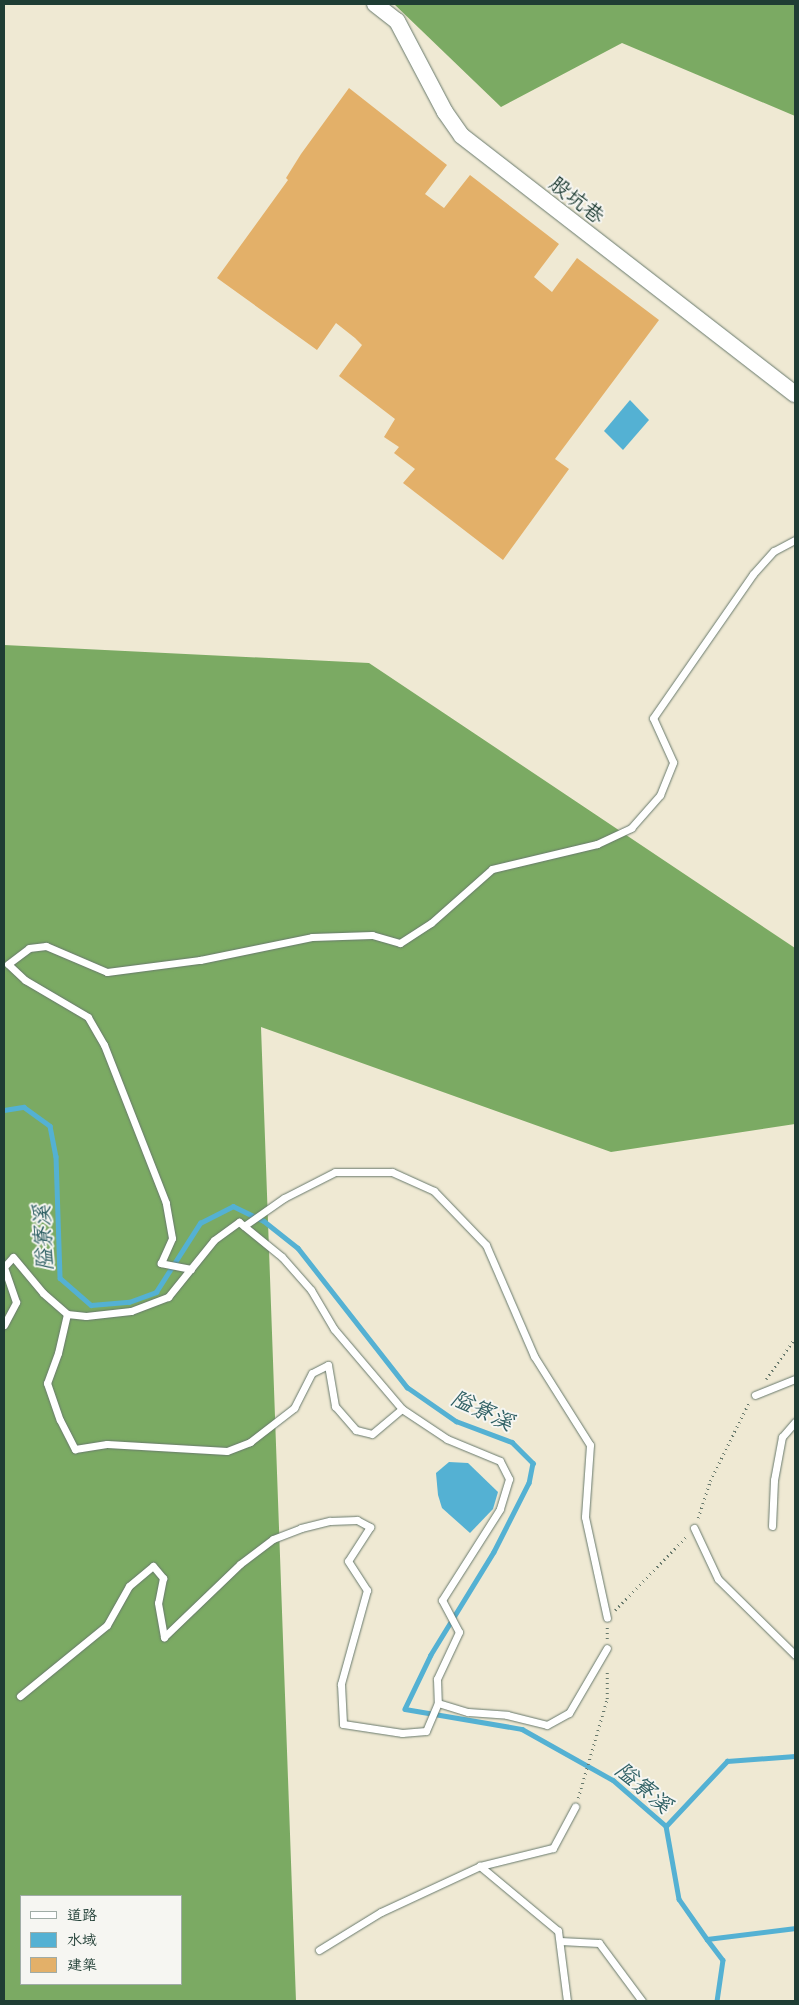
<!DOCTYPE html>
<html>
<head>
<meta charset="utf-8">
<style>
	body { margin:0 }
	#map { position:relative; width:799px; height:2005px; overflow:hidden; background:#efe9d3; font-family:Caveat,"LXGW WenKai TC",sans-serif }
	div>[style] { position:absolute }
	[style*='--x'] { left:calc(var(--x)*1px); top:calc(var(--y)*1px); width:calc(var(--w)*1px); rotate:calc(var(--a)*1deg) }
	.forest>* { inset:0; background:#7baa63 }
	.water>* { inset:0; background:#54b1d3 }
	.stream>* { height:4.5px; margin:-2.25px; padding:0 2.25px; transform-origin:2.25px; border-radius:2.25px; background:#54b1d3 }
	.building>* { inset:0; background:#e3b069 }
	.path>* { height:2.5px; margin-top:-1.25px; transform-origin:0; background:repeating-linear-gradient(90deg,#68796c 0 1px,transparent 0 5px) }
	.roads { filter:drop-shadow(0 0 1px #68796c) drop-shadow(0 0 1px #68796c) }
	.service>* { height:7px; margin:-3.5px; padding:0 3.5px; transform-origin:3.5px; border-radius:3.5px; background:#fff }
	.tertiary>* { height:16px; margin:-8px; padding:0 8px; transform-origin:8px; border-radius:8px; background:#fff }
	span { translate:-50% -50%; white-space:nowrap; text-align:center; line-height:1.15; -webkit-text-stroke:4px #f6f6f2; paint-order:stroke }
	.street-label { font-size:21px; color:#1f3d34 }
	.water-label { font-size:22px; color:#2f6064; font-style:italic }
	.frame { position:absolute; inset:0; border:5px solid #1f3d34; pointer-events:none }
	.legend { position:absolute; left:20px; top:1895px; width:162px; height:90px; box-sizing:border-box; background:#f6f6f2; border:1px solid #a0aca6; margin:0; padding:6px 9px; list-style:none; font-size:15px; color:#1f3d34 }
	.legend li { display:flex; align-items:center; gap:10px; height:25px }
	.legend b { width:25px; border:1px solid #a0aca6 }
</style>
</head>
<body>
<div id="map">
	<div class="forest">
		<i style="clip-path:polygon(394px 4px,795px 4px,795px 116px,622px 43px,501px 107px)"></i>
		<i style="clip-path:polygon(evenodd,4px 645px,369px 663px,795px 948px,795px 1124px,611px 1152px,261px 1027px,296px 2001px,4px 2001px,4px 645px,21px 1896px,181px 1896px,181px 1984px,21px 1984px,21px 1896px)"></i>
	</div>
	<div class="water">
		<i style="clip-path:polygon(630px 400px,649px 420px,623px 450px,604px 431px)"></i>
		<i style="clip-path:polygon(449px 1462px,468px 1463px,498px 1492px,493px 1509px,470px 1533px,442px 1508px,438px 1495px,436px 1473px)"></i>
	</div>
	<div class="stream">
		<i style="--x:4;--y:1110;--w:20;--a:-9"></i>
		<i style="--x:24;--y:1107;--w:32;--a:36"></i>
		<i style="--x:50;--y:1126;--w:31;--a:79"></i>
		<i style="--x:56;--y:1156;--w:122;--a:88.1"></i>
		<i style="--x:60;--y:1278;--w:41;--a:41.1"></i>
		<i style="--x:91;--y:1305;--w:38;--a:-5"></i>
		<i style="--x:129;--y:1302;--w:29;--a:-20"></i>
		<i style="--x:156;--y:1292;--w:82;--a:-57.5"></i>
		<i style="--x:200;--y:1223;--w:37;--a:-27"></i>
		<i style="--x:233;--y:1206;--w:34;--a:26"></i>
		<i style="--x:264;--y:1221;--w:43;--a:38.5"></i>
		<i style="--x:298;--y:1248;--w:177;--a:51.9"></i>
		<i style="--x:407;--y:1387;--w:60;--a:34.8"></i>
		<i style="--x:456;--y:1421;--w:60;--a:20.6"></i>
		<i style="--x:512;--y:1442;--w:30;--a:45"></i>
		<i style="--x:533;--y:1463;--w:20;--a:101"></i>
		<i style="--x:529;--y:1483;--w:77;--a:116.9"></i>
		<i style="--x:494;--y:1552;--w:121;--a:121.5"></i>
		<i style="--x:431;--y:1655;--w:60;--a:115.7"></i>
		<i style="--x:405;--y:1709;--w:119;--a:9.7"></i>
		<i style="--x:522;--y:1729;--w:104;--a:29.3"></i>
		<i style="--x:613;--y:1780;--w:70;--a:41"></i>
		<i style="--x:666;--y:1826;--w:74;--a:79.9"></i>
		<i style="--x:679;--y:1899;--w:49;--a:55"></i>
		<i style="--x:707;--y:1939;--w:89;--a:-7.1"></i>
		<i style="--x:666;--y:1826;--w:89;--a:-46.8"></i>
		<i style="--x:727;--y:1761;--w:68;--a:-4.2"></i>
		<i style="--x:707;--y:1939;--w:26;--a:53"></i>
		<i style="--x:723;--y:1960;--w:41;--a:98.3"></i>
	</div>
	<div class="building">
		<i style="clip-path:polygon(349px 88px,447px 165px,425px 194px,444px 208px,470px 175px,559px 244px,534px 277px,552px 292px,577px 258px,659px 320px,555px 459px,569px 469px,503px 560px,403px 483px,415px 469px,394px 453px,399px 447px,384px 437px,395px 419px,339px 376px,362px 345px,355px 338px,336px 323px,317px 350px,217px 278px,288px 180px,286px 178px,301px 154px)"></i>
	</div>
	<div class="path">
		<i style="--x:766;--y:1379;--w:50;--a:-54.7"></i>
		<i style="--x:698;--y:1518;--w:39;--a:-72"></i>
		<i style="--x:710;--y:1481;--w:88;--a:-63.7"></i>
		<i style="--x:615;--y:1610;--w:102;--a:-45.8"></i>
		<i style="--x:607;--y:1639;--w:12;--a:-90"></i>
		<i style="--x:578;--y:1798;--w:103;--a:-73.7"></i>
		<i style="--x:607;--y:1699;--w:29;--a:-90"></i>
	</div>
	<div class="roads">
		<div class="service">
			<i style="--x:244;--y:1226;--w:49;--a:-35"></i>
			<i style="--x:284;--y:1198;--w:57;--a:-27"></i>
			<i style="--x:335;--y:1172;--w:57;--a:0"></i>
			<i style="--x:392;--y:1172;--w:46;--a:24.3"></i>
			<i style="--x:434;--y:1191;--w:75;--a:46.1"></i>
			<i style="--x:486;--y:1245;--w:121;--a:66.6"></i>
			<i style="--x:534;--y:1356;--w:105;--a:57.8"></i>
			<i style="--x:590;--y:1445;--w:72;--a:94"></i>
			<i style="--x:585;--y:1517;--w:103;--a:77.7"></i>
			<i style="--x:191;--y:1269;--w:31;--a:-169"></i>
			<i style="--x:161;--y:1263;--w:27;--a:-66"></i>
			<i style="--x:172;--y:1238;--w:36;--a:-100"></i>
			<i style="--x:166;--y:1203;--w:170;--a:-111.4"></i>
			<i style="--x:104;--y:1045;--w:32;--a:-120"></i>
			<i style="--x:88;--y:1017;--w:73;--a:-149.6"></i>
			<i style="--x:25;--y:980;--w:23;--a:-137"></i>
			<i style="--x:8;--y:964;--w:26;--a:-37"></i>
			<i style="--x:29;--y:948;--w:17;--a:-7"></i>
			<i style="--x:46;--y:946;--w:66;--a:23.1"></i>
			<i style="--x:107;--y:972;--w:94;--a:-7.4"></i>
			<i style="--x:200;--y:960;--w:114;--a:-11.6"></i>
			<i style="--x:312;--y:937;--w:60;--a:-1.9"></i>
			<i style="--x:372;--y:935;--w:29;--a:16"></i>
			<i style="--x:400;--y:943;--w:37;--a:-33"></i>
			<i style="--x:431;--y:923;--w:81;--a:-41.5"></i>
			<i style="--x:492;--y:869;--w:108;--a:-13.4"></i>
			<i style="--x:597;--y:844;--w:38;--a:-25"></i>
			<i style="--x:631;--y:828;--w:44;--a:-48.7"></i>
			<i style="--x:660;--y:795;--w:35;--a:-68"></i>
			<i style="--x:673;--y:762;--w:48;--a:-114.4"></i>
			<i style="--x:653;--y:718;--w:175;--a:-55.2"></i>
			<i style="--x:753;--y:574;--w:31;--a:-48"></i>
			<i style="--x:774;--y:551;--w:24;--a:-28"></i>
			<i style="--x:67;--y:1314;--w:40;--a:103"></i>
			<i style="--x:58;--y:1353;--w:32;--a:110"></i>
			<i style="--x:47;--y:1383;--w:39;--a:71"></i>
			<i style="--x:60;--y:1420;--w:33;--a:63"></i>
			<i style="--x:75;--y:1449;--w:32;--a:-9"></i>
			<i style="--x:107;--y:1444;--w:120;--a:3.3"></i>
			<i style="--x:227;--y:1451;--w:25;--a:-21"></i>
			<i style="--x:250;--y:1442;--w:56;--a:-37.7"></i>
			<i style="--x:294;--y:1408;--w:39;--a:-63"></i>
			<i style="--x:312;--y:1373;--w:18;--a:-27"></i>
			<i style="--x:328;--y:1365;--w:42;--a:80.3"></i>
			<i style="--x:335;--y:1406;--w:32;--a:49"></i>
			<i style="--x:356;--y:1430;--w:16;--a:14"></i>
			<i style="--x:372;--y:1434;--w:39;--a:-40"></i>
			<i style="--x:4;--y:1325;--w:26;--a:-62"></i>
			<i style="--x:16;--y:1302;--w:37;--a:-109"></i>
			<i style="--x:4;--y:1267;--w:13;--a:-48"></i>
			<i style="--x:13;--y:1257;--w:47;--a:50.2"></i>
			<i style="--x:43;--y:1293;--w:32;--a:41"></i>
			<i style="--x:67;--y:1314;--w:19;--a:6"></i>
			<i style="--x:86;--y:1316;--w:45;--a:-6.3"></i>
			<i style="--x:131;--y:1311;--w:40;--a:-21"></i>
			<i style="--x:168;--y:1297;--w:73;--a:-51.1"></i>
			<i style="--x:214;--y:1240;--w:31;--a:-36"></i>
			<i style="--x:239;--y:1222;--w:55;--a:39.1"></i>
			<i style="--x:282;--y:1257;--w:44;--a:48.7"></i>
			<i style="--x:311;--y:1290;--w:45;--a:59.5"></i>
			<i style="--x:334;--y:1329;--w:105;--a:49.6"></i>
			<i style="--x:402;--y:1409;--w:54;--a:33.7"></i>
			<i style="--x:447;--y:1439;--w:57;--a:22.5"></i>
			<i style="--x:500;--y:1461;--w:20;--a:63"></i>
			<i style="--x:509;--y:1479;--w:31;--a:107"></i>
			<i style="--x:500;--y:1509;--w:108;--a:122.5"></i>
			<i style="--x:442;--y:1600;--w:36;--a:62"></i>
			<i style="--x:459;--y:1632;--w:52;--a:115.1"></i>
			<i style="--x:437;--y:1679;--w:24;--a:88"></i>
			<i style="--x:438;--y:1703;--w:31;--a:17"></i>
			<i style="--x:468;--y:1712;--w:39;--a:4"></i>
			<i style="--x:507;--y:1715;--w:41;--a:14"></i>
			<i style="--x:547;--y:1725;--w:25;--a:-29"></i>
			<i style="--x:569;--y:1713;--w:75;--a:-59.7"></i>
			<i style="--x:755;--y:1395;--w:43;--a:-21.8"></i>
			<i style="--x:772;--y:1526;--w:46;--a:-87.5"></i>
			<i style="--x:774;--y:1480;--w:44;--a:-79.5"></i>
			<i style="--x:782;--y:1437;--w:20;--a:-49"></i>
			<i style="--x:694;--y:1528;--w:56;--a:64.8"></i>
			<i style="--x:718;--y:1579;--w:108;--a:44.6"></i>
			<i style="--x:20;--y:1696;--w:112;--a:-39.2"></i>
			<i style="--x:107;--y:1625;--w:45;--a:-60.6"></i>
			<i style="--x:129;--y:1586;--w:31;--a:-40"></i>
			<i style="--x:153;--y:1566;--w:16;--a:50"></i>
			<i style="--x:163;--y:1578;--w:25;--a:101"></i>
			<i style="--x:158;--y:1603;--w:35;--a:80"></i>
			<i style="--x:164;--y:1637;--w:105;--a:-43.8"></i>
			<i style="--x:240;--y:1564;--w:41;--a:-37.1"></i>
			<i style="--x:273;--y:1539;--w:30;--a:-21"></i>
			<i style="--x:301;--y:1528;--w:30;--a:-14"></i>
			<i style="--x:330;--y:1521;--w:27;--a:-2"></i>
			<i style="--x:357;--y:1520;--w:15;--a:28"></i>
			<i style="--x:370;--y:1527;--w:40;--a:122.9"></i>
			<i style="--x:348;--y:1561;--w:35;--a:57"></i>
			<i style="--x:367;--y:1590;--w:98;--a:105.5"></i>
			<i style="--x:341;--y:1684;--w:40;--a:87.1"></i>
			<i style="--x:343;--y:1724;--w:60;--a:8.7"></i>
			<i style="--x:402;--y:1733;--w:24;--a:-5"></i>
			<i style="--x:426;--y:1731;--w:30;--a:-67"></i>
			<i style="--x:560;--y:1941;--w:39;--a:3"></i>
			<i style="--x:599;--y:1943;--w:72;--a:53.4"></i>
			<i style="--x:319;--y:1950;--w:73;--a:-31.5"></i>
			<i style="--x:381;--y:1912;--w:109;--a:-24.9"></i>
			<i style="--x:567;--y:2001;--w:71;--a:-97.3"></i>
			<i style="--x:558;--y:1931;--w:102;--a:-140.2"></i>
			<i style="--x:480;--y:1866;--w:75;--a:-13.9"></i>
			<i style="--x:553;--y:1848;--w:47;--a:-61.8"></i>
		</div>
		<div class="tertiary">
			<i style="--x:375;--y:4;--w:28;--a:38"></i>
			<i style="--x:397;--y:21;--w:103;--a:62.2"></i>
			<i style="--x:445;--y:112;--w:29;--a:55"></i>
			<i style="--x:462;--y:136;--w:421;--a:37.8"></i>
		</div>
	</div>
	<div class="street-label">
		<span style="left:577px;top:200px;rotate:38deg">股坑巷</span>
	</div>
	<div class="water-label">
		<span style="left:44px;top:1238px;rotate:-93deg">隘寮溪</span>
		<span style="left:482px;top:1411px;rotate:25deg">隘寮溪</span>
		<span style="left:643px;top:1788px;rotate:40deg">隘寮溪</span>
	</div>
	<div class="frame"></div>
	<ul class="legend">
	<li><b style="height:6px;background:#fff"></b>道路</li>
	<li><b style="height:14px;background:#54b1d3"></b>水域</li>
	<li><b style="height:14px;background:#e3b069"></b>建築</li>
	</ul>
</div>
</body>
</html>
